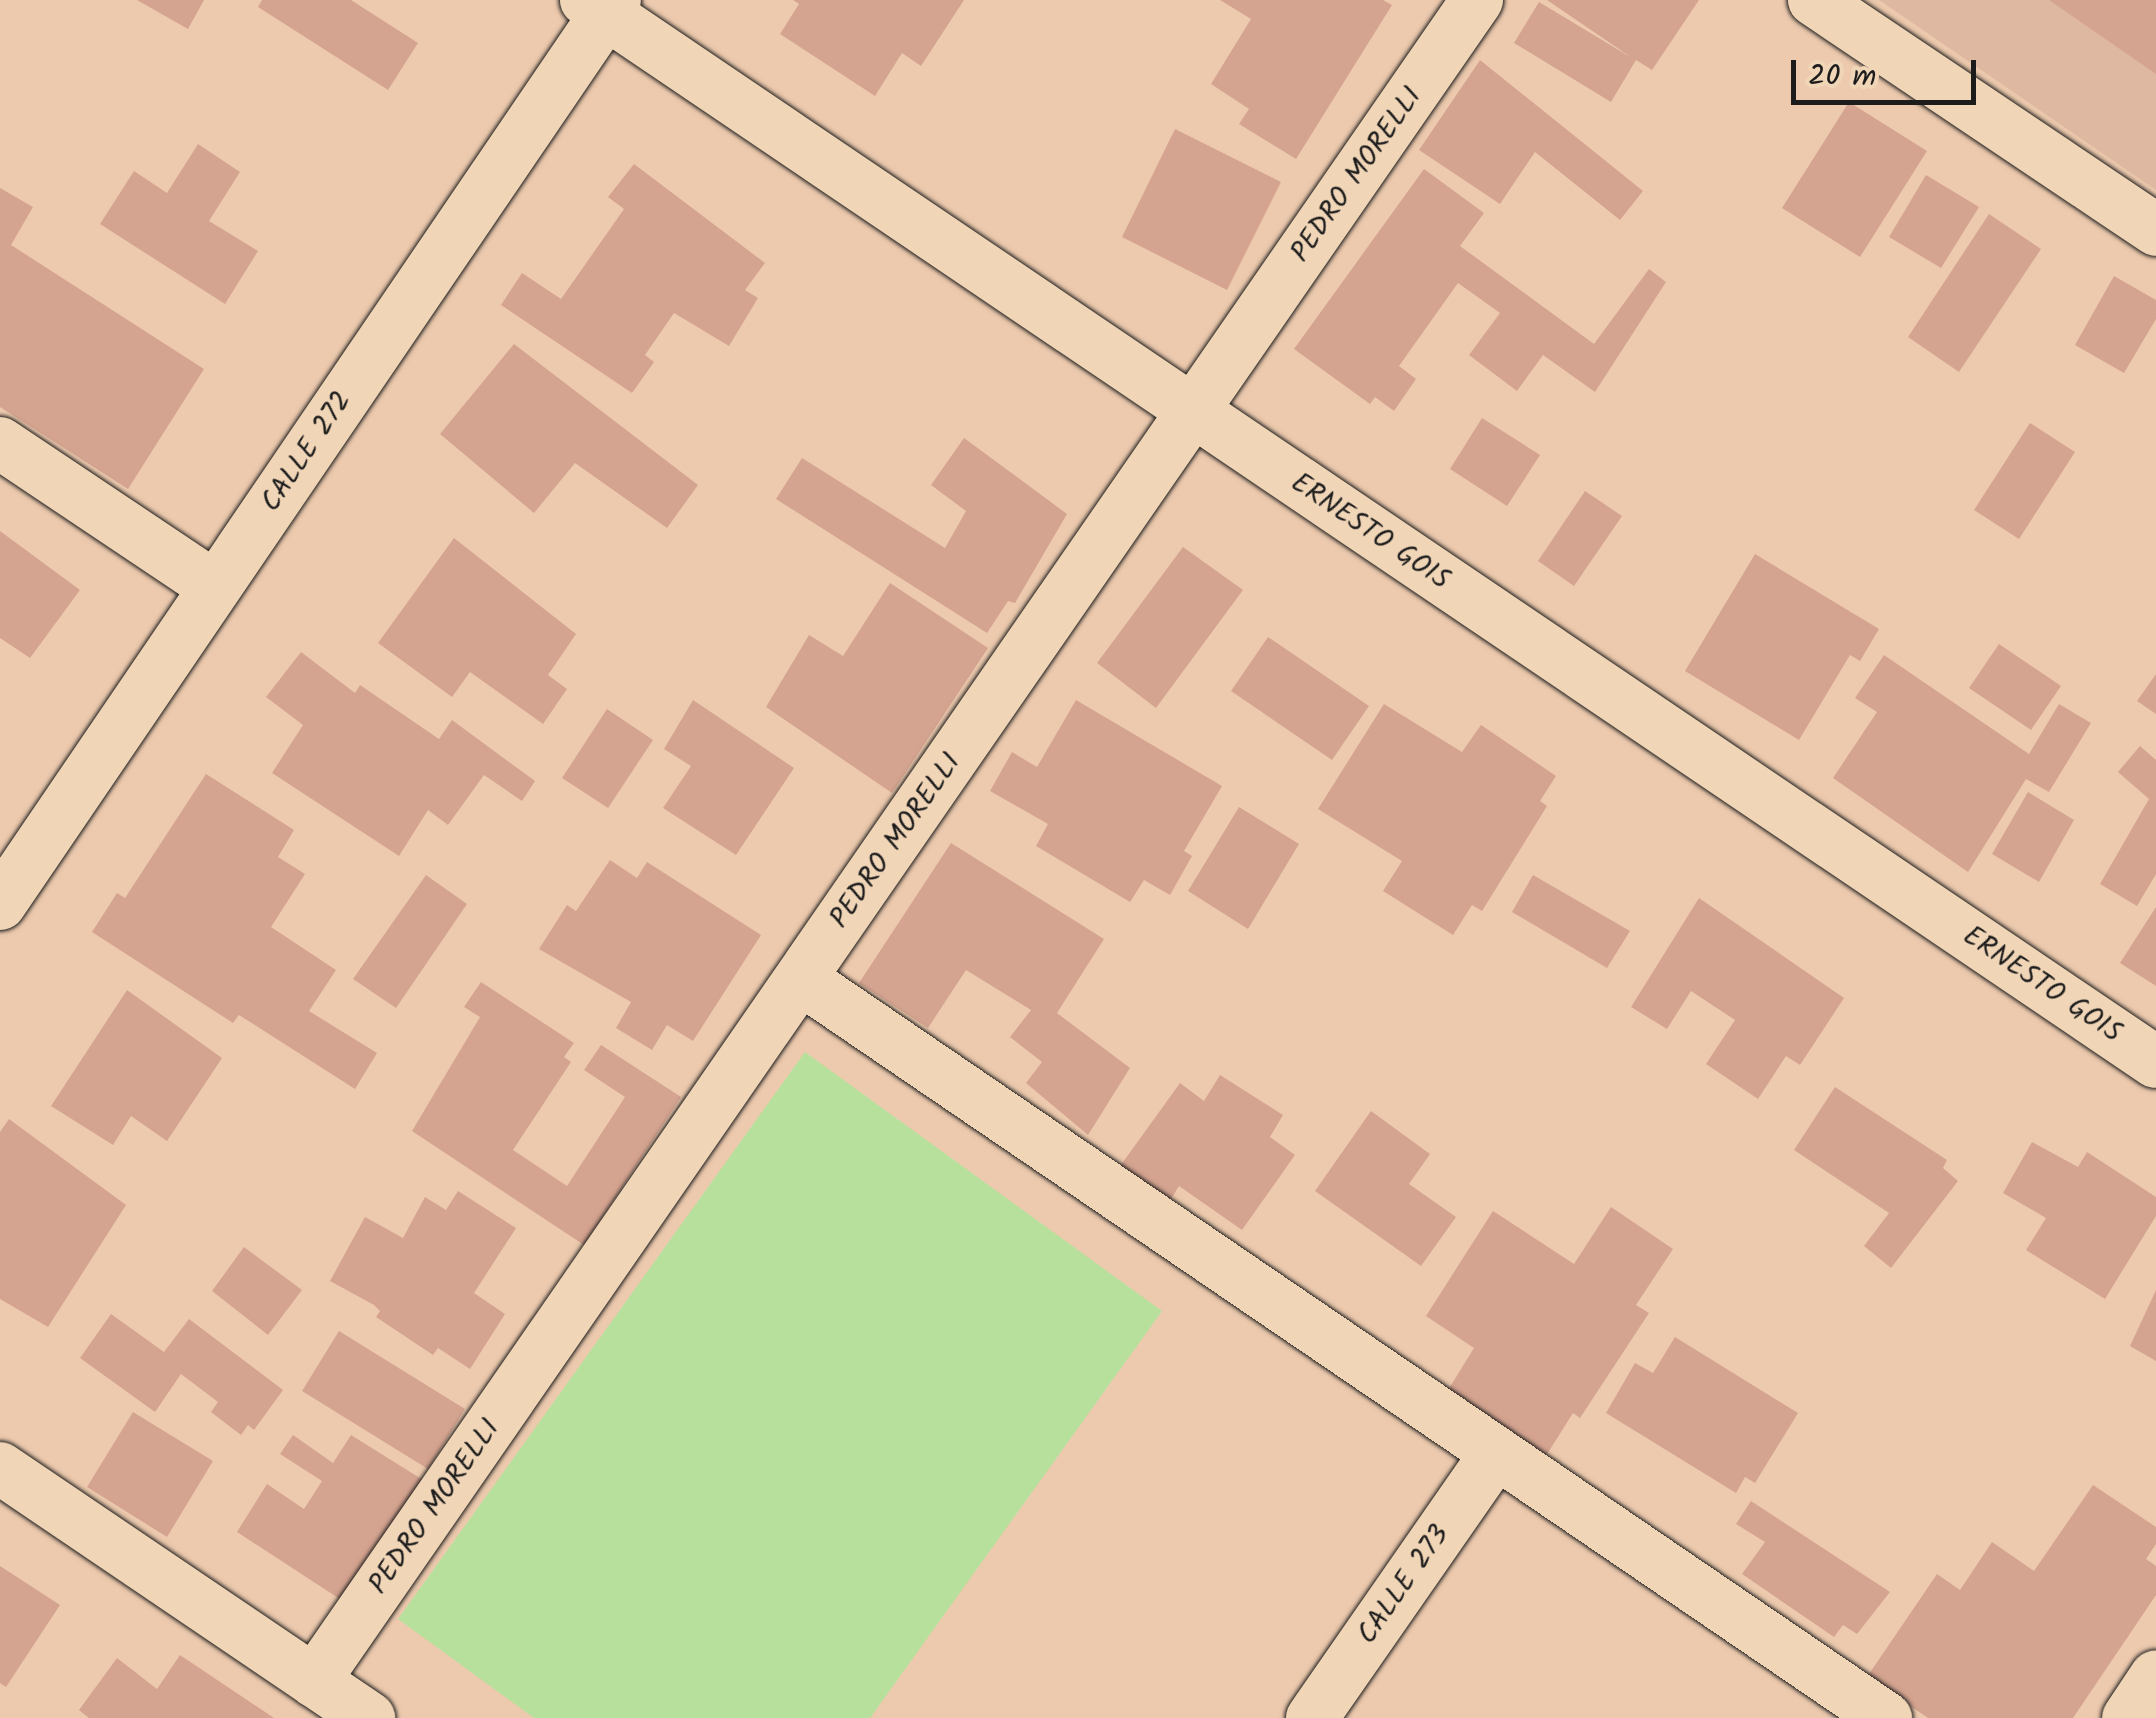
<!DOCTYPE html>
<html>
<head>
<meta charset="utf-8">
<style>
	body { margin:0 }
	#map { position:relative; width:2156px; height:1718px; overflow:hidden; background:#edcaae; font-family:Kalam,sans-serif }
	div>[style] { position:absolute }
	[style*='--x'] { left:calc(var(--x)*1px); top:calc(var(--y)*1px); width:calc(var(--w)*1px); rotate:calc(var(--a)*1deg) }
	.built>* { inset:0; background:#deb8a0 }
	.green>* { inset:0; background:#b7e09d }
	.building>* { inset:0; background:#d5a490 }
	.roads { filter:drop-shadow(0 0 2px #1c1c1c) drop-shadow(0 0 2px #1c1c1c) }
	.street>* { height:52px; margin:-26px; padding:0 26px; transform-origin:26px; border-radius:26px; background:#f0d5b7 }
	span { translate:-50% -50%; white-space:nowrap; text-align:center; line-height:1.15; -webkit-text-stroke:8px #f0d5b7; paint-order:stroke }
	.street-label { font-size:28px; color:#1c1c1c }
	.scale { position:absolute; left:1791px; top:60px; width:185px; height:45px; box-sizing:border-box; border:5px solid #1c1c1c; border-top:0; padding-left:12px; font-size:30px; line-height:35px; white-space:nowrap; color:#1c1c1c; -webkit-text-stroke:8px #f0d5b7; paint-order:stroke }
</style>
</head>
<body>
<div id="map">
	<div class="built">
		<i style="clip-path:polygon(1879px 0,2156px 0,2156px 190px)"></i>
	</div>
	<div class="green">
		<i style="clip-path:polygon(805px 1052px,1162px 1311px,870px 1718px,534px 1718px,398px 1619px)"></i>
	</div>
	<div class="building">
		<i style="clip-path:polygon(137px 0,204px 0,188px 29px)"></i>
		<i style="clip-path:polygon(262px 0,351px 0,418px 43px,388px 90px,258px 7px)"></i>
		<i style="clip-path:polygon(793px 0,964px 0,921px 66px,902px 53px,875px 96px,780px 34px,799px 4px)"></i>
		<i style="clip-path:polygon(1220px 0,1383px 0,1392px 5px,1296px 159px,1239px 124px,1249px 109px,1211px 84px,1251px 19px)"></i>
		<i style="clip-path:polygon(1547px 0,1699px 0,1652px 70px,1636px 60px,1611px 102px,1514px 43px,1539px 2px,1632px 58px)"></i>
		<i style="clip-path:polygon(2049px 0,2156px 0,2156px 74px)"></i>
		<i style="clip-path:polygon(1480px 60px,1643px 191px,1620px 220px,1535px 152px,1500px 204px,1419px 150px)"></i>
		<i style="clip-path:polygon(1849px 102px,1927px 151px,1860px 257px,1782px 208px)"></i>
		<i style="clip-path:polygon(1175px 129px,1281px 182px,1227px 290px,1122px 237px)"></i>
		<i style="clip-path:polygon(198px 144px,240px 172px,209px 221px,258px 251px,225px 304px,100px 224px,134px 171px,167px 193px)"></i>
		<i style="clip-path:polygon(634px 164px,765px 263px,745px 290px,758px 298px,729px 346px,674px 313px,645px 355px,654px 362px,632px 393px,501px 305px,522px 273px,561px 299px,624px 209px,608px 197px)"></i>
		<i style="clip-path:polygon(1424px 169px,1484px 213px,1460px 246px,1594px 344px,1649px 269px,1666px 282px,1595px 392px,1543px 355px,1517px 391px,1469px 355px,1500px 313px,1458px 283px,1399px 366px,1416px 379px,1394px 411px,1375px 397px,1370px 404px,1294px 349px)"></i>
		<i style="clip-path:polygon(1926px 175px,1979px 207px,1941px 268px,1889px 237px)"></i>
		<i style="clip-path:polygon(0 188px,33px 207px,11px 245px,204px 369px,128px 489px,0 407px)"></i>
		<i style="clip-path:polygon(1989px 214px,2041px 249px,1959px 372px,1908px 337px)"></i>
		<i style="clip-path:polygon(2114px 276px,2156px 300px,2156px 319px,2124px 373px,2075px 345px)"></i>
		<i style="clip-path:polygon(514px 344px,698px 485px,667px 528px,575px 463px,534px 513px,440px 434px)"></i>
		<i style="clip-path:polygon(1482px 418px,1540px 455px,1507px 506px,1450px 469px)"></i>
		<i style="clip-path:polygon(2030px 423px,2075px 452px,2019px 539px,1974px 510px)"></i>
		<i style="clip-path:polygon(964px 438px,1067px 514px,1015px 603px,1008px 601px,987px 633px,776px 499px,802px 458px,945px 548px,966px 511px,931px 485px)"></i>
		<i style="clip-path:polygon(1585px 491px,1622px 516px,1574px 586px,1538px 561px)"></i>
		<i style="clip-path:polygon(0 531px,80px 590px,30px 658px,0 638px)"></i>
		<i style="clip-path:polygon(454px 538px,576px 634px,548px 675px,567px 689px,543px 724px,470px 672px,452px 697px,378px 643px)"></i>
		<i style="clip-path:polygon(1183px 547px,1243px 590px,1156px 708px,1097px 663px)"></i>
		<i style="clip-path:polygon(1755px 554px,1879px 629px,1860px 661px,1850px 655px,1799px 740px,1685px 671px)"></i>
		<i style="clip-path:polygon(890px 583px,988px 648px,892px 793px,766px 707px,809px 635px,843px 656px)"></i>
		<i style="clip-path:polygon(1268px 637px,1369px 706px,1332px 760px,1231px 691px)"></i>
		<i style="clip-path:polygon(1999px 644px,2061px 686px,2031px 730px,1969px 688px)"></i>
		<i style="clip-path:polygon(301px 652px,355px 693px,360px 685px,439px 739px,452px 720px,535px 781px,522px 801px,484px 775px,448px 825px,428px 810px,399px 856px,272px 773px,303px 725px,266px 697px)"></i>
		<i style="clip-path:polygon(1884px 655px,2029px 754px,2059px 704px,2091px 723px,2049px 792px,2026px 779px,1968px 872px,1833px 778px,1877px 712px,1855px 698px)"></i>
		<i style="clip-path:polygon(2156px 674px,2156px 714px,2137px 701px)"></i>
		<i style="clip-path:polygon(693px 700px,794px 768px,736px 855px,663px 808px,691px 766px,664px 749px)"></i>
		<i style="clip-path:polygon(1076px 700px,1222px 786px,1184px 851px,1192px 856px,1170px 895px,1144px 880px,1130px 902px,1036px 846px,1048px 824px,990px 791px,1012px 752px,1037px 767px)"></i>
		<i style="clip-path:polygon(1384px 704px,1462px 752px,1481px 725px,1556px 776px,1540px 801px,1547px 806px,1482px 911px,1472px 905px,1453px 935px,1383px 891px,1402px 861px,1318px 809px)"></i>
		<i style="clip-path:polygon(607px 709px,653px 740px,608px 808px,562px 778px)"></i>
		<i style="clip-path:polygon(2140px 746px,2156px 760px,2156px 874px,2137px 906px,2100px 884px,2149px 799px,2118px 772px)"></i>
		<i style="clip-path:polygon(206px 774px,294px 830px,278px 857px,305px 874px,271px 927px,336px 970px,309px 1011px,377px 1053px,355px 1089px,239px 1015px,233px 1023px,92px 932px,117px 893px,125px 898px)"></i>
		<i style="clip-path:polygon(2028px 792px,2074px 820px,2039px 882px,1992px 854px)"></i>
		<i style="clip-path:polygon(1239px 807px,1299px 844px,1248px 929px,1188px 891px)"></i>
		<i style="clip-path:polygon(951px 843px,1104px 939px,1057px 1013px,1130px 1068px,1088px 1135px,1026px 1083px,1042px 1062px,1010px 1037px,1031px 1010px,966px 970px,928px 1028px,859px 983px)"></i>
		<i style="clip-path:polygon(610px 860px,637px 878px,647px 862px,761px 935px,693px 1041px,667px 1025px,652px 1050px,616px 1028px,631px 1002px,539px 949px,567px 905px,576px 911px)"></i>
		<i style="clip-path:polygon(426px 875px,467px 904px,396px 1008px,353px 979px)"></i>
		<i style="clip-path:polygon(1533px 875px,1630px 931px,1607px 968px,1512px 912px)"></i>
		<i style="clip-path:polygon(1699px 898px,1844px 998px,1800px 1065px,1786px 1056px,1758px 1099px,1706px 1064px,1735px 1020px,1691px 991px,1667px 1029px,1631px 1007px)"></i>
		<i style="clip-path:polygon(2156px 907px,2156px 986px,2120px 963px)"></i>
		<i style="clip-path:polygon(481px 982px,574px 1043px,564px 1057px,571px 1062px,513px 1150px,567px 1186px,625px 1097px,584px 1070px,601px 1045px,681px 1097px,584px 1245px,412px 1131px,480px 1017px,464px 1007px)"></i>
		<i style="clip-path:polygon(127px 990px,222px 1058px,167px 1141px,131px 1116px,113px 1145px,51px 1106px)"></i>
		<i style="clip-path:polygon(1220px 1075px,1283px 1115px,1270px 1137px,1295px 1155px,1242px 1230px,1179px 1186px,1168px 1204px,1118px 1169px,1180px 1083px,1204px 1101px)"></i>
		<i style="clip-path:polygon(1835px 1087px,1947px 1160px,1943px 1168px,1958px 1181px,1891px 1268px,1864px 1246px,1889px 1213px,1794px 1150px)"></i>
		<i style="clip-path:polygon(1371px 1111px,1430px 1154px,1409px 1184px,1456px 1217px,1421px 1266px,1315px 1191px)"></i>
		<i style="clip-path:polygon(9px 1119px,126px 1205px,48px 1327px,0 1299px,0 1132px)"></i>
		<i style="clip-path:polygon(2032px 1142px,2078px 1167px,2087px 1152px,2156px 1197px,2156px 1216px,2105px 1299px,2026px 1250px,2046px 1218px,2003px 1193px)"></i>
		<i style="clip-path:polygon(458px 1191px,516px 1228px,474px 1293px,505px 1314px,470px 1369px,438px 1348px,433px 1355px,376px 1317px,380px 1311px,374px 1305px,330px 1281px,365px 1217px,403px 1238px,425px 1197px,446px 1210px)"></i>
		<i style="clip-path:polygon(1611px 1207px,1673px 1249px,1636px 1305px,1649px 1313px,1580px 1418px,1573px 1413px,1544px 1459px,1445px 1395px,1474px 1348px,1426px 1316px,1493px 1211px,1574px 1264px)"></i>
		<i style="clip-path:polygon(244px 1247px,302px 1290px,268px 1335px,212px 1291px)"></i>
		<i style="clip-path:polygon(2156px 1290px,2156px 1361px,2130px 1346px)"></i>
		<i style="clip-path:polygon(111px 1314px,164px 1352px,189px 1319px,283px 1390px,254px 1430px,248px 1425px,241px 1435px,211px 1412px,218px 1402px,181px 1374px,155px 1412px,80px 1358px)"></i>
		<i style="clip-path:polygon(339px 1331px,465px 1409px,428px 1469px,302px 1391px)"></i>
		<i style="clip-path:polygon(1675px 1337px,1798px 1413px,1755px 1483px,1745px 1477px,1736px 1493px,1606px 1413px,1635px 1363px,1653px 1373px)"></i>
		<i style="clip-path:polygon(133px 1412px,213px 1461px,167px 1537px,87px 1487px)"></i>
		<i style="clip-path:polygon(293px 1435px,333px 1463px,351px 1435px,423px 1480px,352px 1607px,237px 1532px,267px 1484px,304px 1509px,322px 1481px,280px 1454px)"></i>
		<i style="clip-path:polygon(2093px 1485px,2156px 1527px,2156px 1544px,2146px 1559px,2156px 1566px,2156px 1595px,2073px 1718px,1928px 1718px,1867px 1677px,1937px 1574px,1960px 1590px,1992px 1542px,2034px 1571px)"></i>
		<i style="clip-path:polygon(1751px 1501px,1890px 1592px,1857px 1634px,1843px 1625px,1834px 1637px,1742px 1574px,1765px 1542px,1736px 1524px)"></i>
		<i style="clip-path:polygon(0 1566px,60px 1605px,6px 1687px,0 1683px)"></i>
		<i style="clip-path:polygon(180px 1655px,274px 1718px,89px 1718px,79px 1710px,117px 1658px,157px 1689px)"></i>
	</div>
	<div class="roads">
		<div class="street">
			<i style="--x:586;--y:0;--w:1895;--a:34.08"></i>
			<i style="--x:1814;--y:0;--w:412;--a:33.9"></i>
			<i style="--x:0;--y:443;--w:259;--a:33.8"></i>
			<i style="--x:0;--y:904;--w:1093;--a:-55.77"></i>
			<i style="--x:801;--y:979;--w:1313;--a:34.26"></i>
			<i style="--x:0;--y:1468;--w:446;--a:34.1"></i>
			<i style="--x:314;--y:1681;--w:2044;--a:-55.32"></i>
			<i style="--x:1312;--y:1718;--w:323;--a:-55.2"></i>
			<i style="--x:2128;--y:1718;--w:50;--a:-56.3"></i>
		</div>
	</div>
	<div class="street-label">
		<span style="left:1357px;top:175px;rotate:-55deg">PEDRO MORELLI</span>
		<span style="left:307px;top:452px;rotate:-56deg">CALLE 272</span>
		<span style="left:1370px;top:532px;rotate:34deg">ERNESTO GOIS</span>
		<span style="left:896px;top:841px;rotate:-55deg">PEDRO MORELLI</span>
		<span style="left:2042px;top:985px;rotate:34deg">ERNESTO GOIS</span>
		<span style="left:435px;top:1507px;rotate:-55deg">PEDRO MORELLI</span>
		<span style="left:1404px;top:1585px;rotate:-55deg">CALLE 273</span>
	</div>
	<div class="scale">20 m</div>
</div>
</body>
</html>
